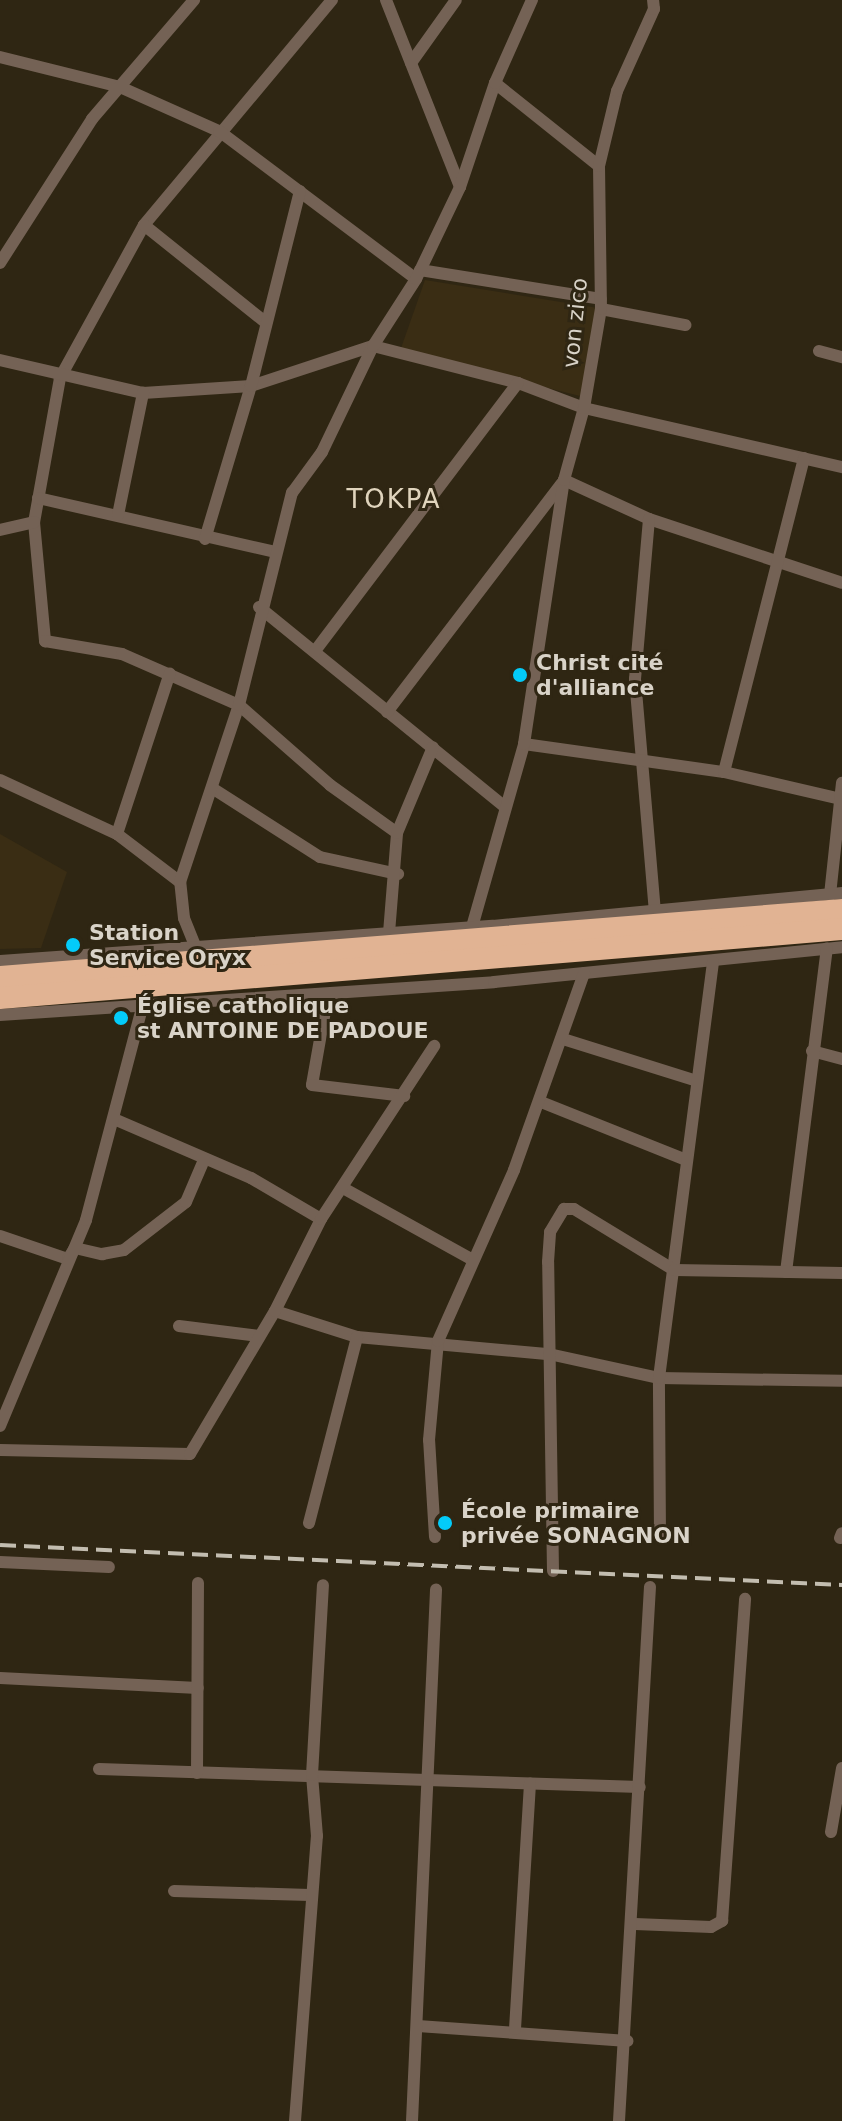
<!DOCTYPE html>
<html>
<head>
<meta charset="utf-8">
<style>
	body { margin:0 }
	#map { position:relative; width:842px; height:2121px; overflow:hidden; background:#2f2613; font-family:"DejaVu Sans",sans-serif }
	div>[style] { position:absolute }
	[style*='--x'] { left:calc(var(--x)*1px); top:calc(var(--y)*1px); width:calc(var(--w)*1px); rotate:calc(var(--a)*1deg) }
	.built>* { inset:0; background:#3a2d14 }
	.street>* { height:12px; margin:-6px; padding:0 6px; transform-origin:6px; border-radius:6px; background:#746255 }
	.highway>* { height:22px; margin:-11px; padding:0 11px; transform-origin:11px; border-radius:11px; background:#e1b393 }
	.rail>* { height:4px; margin-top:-2px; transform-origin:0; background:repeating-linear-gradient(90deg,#c3bdb0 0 16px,transparent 0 24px) }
	.dots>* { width:22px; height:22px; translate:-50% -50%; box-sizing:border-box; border:4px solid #2f2613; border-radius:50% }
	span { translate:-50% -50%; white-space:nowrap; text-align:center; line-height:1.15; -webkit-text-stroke:6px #2f2613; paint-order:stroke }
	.street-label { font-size:22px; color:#d9d3c8 }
	.poi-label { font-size:22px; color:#d9d3c8; font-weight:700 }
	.left { translate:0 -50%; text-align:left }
	.quarter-label { font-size:26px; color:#e0d4bd; letter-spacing:2px }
</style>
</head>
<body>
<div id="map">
	<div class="built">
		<i style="clip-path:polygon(425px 280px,598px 308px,584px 397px,400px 351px)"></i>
		<i style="clip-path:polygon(0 834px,67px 872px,41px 948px,0 949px)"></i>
	</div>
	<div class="street">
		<i style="--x:332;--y:0;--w:293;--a:129.9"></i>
		<i style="--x:144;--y:225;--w:175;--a:118.8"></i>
		<i style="--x:60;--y:378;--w:146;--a:100.2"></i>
		<i style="--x:34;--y:522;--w:120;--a:84.7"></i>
		<i style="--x:45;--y:641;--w:78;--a:9.6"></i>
		<i style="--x:122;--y:654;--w:128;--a:23.6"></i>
		<i style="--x:239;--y:705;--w:121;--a:41.3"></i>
		<i style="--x:330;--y:785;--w:82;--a:35.6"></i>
		<i style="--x:386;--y:0;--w:201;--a:68.4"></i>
		<i style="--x:0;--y:57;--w:124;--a:14"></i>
		<i style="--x:120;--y:87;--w:108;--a:24"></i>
		<i style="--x:219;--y:131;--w:246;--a:36.9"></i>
		<i style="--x:411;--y:63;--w:77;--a:-54.5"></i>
		<i style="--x:495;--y:83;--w:133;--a:38.6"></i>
		<i style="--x:144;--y:225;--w:154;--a:38.7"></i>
		<i style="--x:0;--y:263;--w:171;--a:-57.4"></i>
		<i style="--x:92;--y:119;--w:157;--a:-49.4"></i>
		<i style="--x:420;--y:270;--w:183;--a:9.1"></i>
		<i style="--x:601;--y:309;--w:86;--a:10.8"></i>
		<i style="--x:819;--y:351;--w:24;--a:15"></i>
		<i style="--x:0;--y:360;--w:147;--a:13"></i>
		<i style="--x:143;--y:393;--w:108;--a:-3.7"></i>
		<i style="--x:251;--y:386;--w:128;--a:-18.2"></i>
		<i style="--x:373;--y:346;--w:150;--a:14.3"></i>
		<i style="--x:518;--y:383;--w:71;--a:20.7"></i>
		<i style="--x:584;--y:408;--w:265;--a:12.9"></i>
		<i style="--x:564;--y:480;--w:94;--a:24.6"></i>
		<i style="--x:649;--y:519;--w:203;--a:18.3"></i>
		<i style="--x:38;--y:498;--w:243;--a:12.8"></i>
		<i style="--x:118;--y:515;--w:125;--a:-78.4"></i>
		<i style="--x:649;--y:519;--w:161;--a:95"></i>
		<i style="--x:635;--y:679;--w:232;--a:85.1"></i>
		<i style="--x:0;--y:530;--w:35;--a:-13"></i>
		<i style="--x:205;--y:539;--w:160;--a:-73.3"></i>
		<i style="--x:251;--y:386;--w:201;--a:-75.9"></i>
		<i style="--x:259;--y:607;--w:314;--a:39.1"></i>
		<i style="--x:315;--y:651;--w:336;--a:-52.9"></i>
		<i style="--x:387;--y:712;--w:288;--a:-52.6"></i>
		<i style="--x:524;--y:744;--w:202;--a:8"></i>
		<i style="--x:724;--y:772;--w:116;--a:13"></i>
		<i style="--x:724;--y:772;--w:324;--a:-75.7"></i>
		<i style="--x:0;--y:780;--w:129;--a:24.8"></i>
		<i style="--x:117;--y:834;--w:79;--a:37.3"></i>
		<i style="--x:212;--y:788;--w:128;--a:32.6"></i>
		<i style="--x:320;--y:857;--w:80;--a:12.3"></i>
		<i style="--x:117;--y:834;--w:169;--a:-71.8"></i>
		<i style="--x:830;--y:895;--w:113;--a:-83.9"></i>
		<i style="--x:472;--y:927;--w:190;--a:-74.1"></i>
		<i style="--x:524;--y:744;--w:267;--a:-81.4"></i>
		<i style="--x:564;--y:480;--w:75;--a:-74.5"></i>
		<i style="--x:584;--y:408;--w:100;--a:-80.3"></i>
		<i style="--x:601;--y:309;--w:143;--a:-90.8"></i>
		<i style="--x:599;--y:166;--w:77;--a:-76.5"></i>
		<i style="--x:617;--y:91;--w:90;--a:-65.7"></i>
		<i style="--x:654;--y:9;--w:9;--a:-96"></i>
		<i style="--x:389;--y:933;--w:100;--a:-85.4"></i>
		<i style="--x:397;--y:833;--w:93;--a:-67.3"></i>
		<i style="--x:196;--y:948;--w:32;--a:-112"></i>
		<i style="--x:184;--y:918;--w:36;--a:-96"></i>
		<i style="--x:180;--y:882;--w:187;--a:-71.6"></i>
		<i style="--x:239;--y:705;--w:219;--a:-76"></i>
		<i style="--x:292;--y:493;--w:51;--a:-53.8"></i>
		<i style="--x:322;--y:452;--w:118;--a:-64.3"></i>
		<i style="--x:373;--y:346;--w:80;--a:-57.3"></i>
		<i style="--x:416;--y:279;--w:102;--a:-64.4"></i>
		<i style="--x:460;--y:187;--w:110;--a:-71.4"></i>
		<i style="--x:495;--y:83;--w:91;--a:-66"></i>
		<i style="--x:0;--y:961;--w:494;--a:-4.1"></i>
		<i style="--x:493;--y:926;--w:351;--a:-5.4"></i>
		<i style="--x:328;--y:994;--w:92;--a:100"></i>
		<i style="--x:312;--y:1085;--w:93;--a:6.8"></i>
		<i style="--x:0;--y:1015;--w:495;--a:-3.8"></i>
		<i style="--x:494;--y:982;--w:350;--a:-5.7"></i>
		<i style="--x:563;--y:1039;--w:140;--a:17.4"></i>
		<i style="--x:812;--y:1051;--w:31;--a:15"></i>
		<i style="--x:541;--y:1102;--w:156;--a:21.8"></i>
		<i style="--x:114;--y:1119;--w:149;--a:23.3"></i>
		<i style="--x:251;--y:1178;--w:81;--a:30.4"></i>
		<i style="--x:343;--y:1188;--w:146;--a:29"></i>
		<i style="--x:0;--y:1236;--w:72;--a:18.7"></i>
		<i style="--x:68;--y:1259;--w:13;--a:-58"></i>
		<i style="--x:75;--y:1248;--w:28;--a:13"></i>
		<i style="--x:102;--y:1254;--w:22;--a:-10"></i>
		<i style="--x:124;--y:1250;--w:78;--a:-37.7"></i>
		<i style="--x:186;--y:1202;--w:46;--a:-66.8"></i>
		<i style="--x:786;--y:1272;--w:326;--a:-82.8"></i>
		<i style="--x:275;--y:1311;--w:86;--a:17.6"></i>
		<i style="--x:357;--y:1337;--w:193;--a:5.1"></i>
		<i style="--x:549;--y:1354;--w:113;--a:12.3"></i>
		<i style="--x:659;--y:1378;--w:183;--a:0.9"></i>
		<i style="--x:179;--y:1326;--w:81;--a:7.1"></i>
		<i style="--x:0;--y:1426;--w:223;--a:-67.3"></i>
		<i style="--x:86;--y:1220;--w:219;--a:-75.2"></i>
		<i style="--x:0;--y:1450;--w:190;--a:1.2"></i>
		<i style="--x:190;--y:1454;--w:166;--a:-59.3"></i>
		<i style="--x:275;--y:1311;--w:103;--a:-63.4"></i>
		<i style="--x:321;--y:1219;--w:207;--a:-56.8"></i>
		<i style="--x:309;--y:1523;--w:192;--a:-75.5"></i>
		<i style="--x:660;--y:1536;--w:158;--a:-90.4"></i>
		<i style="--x:659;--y:1378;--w:419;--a:-82.6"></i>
		<i style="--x:435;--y:1537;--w:97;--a:-93.5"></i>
		<i style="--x:429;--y:1440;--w:99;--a:-84.8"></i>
		<i style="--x:438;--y:1341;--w:187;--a:-66"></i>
		<i style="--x:514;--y:1170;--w:209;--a:-70.4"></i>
		<i style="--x:840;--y:1538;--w:5;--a:-68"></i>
		<i style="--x:0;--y:1562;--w:109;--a:2.6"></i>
		<i style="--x:553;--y:1571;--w:309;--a:-90.9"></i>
		<i style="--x:548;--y:1262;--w:30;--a:-86"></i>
		<i style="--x:550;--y:1232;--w:27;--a:-59"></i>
		<i style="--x:564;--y:1209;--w:10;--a:0"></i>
		<i style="--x:574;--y:1209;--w:117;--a:31.4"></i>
		<i style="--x:674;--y:1270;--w:168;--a:1"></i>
		<i style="--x:0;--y:1678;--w:198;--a:2.9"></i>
		<i style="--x:99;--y:1769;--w:541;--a:1.91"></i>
		<i style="--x:197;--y:1773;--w:190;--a:-89.7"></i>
		<i style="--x:831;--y:1832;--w:65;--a:-80.2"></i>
		<i style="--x:174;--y:1891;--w:136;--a:1.7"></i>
		<i style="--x:635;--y:1924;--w:76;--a:2.3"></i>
		<i style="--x:711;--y:1927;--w:13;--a:-29"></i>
		<i style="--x:722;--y:1921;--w:323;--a:-85.9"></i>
		<i style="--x:418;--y:2026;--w:210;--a:4.1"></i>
		<i style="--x:515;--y:2029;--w:246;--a:-86.5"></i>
		<i style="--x:295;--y:2121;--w:286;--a:-85.6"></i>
		<i style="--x:317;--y:1836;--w:61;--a:-94.7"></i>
		<i style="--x:312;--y:1775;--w:190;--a:-86.7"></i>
		<i style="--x:412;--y:2121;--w:532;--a:-87.41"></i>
		<i style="--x:619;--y:2121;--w:535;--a:-86.68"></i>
	</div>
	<div class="highway">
		<i style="--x:0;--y:977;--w:845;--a:-4.55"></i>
		<i style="--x:0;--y:998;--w:845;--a:-4.68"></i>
	</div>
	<div class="rail">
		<i style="--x:0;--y:1545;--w:843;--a:2.72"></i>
	</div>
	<div class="dots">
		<i style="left:520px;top:675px;background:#03cbf9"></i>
		<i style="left:73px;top:945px;background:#03cbf9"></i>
		<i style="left:121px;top:1018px;background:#03cbf9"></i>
		<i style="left:445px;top:1523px;background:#03cbf9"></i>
	</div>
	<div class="street-label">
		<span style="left:575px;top:323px;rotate:-84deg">von zico</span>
	</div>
	<div class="poi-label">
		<span class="left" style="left:536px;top:675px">Christ cité<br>d'alliance</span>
		<span class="left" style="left:89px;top:945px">Station<br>Service Oryx</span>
		<span class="left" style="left:137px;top:1018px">Église catholique<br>st ANTOINE DE PADOUE</span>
		<span class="left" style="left:461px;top:1523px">École primaire<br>privée SONAGNON</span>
	</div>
	<div class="quarter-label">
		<span style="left:394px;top:500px">TOKPA</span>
	</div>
</div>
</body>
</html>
